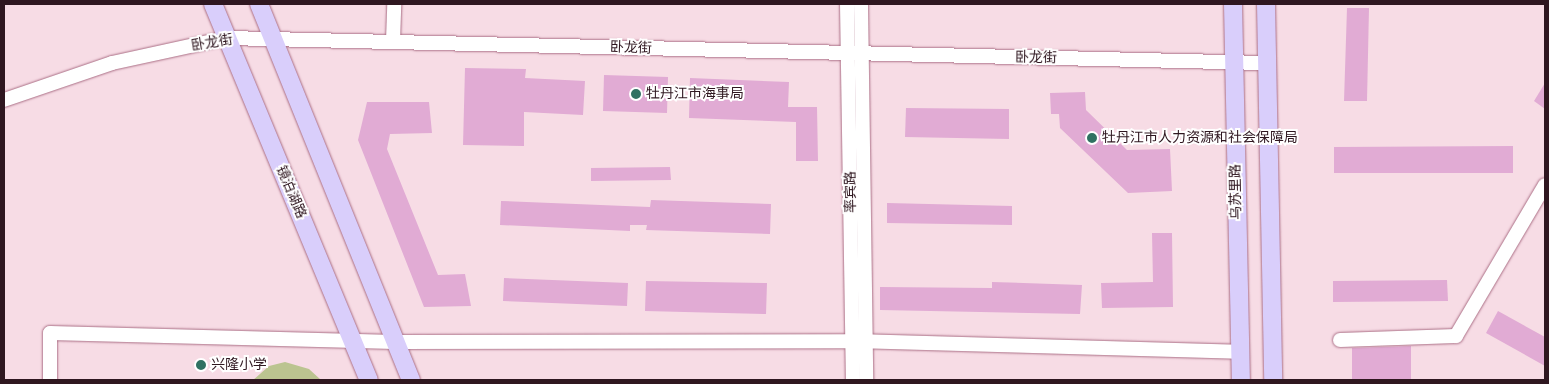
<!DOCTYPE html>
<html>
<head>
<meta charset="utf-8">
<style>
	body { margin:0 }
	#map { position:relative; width:1549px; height:384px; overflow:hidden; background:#f7dce5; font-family:"Times New Roman","Noto Sans SC",serif }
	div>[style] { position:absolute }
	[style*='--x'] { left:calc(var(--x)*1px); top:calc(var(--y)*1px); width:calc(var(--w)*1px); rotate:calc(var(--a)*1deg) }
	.green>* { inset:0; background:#bbc490 }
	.building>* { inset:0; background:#e1abd4 }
	.roads { filter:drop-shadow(0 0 1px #ab6f86) drop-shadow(0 0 1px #ab6f86) }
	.minor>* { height:14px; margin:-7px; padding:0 7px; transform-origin:7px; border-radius:7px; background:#fff }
	.major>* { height:18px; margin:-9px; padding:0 9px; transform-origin:9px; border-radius:9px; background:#d9cefb }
	.dots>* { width:14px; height:14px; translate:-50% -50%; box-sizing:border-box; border:2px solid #fff; border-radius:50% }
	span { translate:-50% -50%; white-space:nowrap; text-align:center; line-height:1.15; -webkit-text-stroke:4px #fff; paint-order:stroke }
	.street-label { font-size:14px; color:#2f1720 }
	.poi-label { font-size:14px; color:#2f1720 }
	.left { translate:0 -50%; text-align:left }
	.frame { position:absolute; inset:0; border:5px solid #2f1720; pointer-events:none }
</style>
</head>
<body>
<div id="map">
	<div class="green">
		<i style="clip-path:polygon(285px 362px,309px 369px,321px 380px,253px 380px,269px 366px)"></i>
	</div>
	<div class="building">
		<i style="clip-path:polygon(1347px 8px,1369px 8px,1367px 101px,1344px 101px)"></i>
		<i style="clip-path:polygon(465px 68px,526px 69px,525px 78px,585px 81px,583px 115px,524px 112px,524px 146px,463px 145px)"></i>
		<i style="clip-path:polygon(604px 75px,668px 77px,667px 113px,603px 111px)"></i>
		<i style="clip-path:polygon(690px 78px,789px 82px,788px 107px,817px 107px,818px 161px,796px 161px,796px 122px,689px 118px)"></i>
		<i style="clip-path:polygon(1545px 83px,1545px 109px,1534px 101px)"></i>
		<i style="clip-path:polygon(1085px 92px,1086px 110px,1127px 150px,1170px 149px,1172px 191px,1128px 193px,1060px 128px,1059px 114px,1051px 114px,1050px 93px)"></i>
		<i style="clip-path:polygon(367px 102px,429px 102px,432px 133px,390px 134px,387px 149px,438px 275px,465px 274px,471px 306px,424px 307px,358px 140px)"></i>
		<i style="clip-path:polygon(906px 108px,1009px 109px,1009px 139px,905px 137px)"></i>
		<i style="clip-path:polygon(1513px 146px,1513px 173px,1334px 173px,1334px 147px)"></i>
		<i style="clip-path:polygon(670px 167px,671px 180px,591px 181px,591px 168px)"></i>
		<i style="clip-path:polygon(651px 200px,771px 204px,770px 234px,646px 230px,647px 225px,630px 225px,630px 231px,500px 225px,501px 201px,650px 207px)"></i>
		<i style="clip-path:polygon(887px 203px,1012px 206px,1012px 225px,887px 223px)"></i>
		<i style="clip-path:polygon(1152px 233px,1172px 233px,1173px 307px,1102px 308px,1101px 283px,1153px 282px)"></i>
		<i style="clip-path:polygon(504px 278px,628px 283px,627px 306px,503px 301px)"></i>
		<i style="clip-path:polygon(1447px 280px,1448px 301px,1333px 302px,1333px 281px)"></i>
		<i style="clip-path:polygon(646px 281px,767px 283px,766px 314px,645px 311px)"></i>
		<i style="clip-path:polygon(992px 282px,1082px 285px,1080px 314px,880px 310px,880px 287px,992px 288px)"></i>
		<i style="clip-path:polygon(1498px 311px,1545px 337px,1545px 366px,1486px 333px)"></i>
		<i style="clip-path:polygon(1411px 346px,1411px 380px,1352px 380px,1352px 348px)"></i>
	</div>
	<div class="roads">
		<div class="minor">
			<i style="--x:847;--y:4;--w:376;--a:89.1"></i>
			<i style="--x:861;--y:4;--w:376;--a:89.2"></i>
			<i style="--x:393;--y:41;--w:37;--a:-88"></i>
			<i style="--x:4;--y:100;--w:114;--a:-18.9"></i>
			<i style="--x:112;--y:63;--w:118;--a:-12.3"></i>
			<i style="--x:227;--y:38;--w:1040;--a:1.38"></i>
			<i style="--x:1340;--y:340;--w:116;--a:-2"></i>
			<i style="--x:1456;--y:336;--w:175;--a:-59.5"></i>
			<i style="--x:50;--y:380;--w:47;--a:-90"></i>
			<i style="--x:50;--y:333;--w:345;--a:1.5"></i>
			<i style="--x:395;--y:342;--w:458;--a:-0.1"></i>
			<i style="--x:853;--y:341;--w:387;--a:1.6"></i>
		</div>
		<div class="major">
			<i style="--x:213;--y:4;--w:407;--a:67.5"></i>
			<i style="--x:259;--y:4;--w:406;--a:68"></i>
			<i style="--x:1233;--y:4;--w:376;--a:88.8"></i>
			<i style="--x:1266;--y:4;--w:376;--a:88.9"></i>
		</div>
	</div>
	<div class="dots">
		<i style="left:636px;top:94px;background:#307162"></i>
		<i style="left:1092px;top:138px;background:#307162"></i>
		<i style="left:201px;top:365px;background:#307162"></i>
	</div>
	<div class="street-label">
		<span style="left:212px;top:43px;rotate:-9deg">卧龙街</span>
		<span style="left:631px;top:48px;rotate:2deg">卧龙街</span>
		<span style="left:1036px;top:58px;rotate:1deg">卧龙街</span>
		<span style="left:291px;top:192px;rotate:67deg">镜泊湖路</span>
		<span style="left:851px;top:192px;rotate:-91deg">率宾路</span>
		<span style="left:1236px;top:192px;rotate:-91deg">乌苏里路</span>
	</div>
	<div class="poi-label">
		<span class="left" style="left:646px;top:94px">牡丹江市海事局</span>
		<span class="left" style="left:1102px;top:138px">牡丹江市人力资源和社会保障局</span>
		<span class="left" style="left:211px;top:365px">兴隆小学</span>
	</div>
	<div class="frame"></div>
</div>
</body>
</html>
